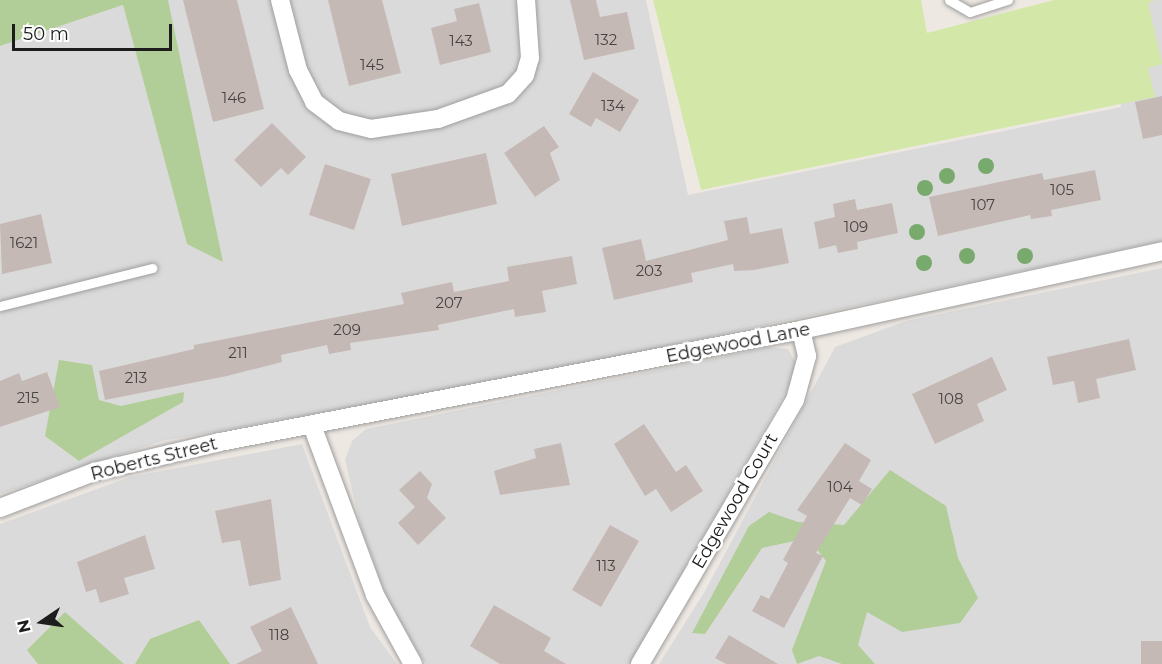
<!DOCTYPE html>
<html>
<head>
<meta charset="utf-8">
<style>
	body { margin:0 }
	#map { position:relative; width:1162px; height:664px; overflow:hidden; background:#eee8e2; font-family:Montserrat,sans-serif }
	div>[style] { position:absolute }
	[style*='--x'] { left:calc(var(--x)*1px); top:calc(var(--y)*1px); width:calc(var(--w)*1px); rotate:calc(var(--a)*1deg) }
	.residential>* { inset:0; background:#dbdada }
	.grass>* { inset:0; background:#d3e8a8 }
	.forest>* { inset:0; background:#b1cd98 }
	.building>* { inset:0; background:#c5b9b6 }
	.roads { filter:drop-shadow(0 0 2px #9e9e9e) drop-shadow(0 0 2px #9e9e9e) }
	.service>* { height:9px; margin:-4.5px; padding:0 4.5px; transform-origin:4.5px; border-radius:4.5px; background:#fff }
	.minor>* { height:18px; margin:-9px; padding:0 9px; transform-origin:9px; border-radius:9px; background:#fff }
	.trees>* { width:16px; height:16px; margin:-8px; border-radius:50%; background:#78aa6d }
	span { translate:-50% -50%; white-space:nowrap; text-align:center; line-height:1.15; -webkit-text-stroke:5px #fff; paint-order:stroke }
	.number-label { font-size:15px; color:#474443 }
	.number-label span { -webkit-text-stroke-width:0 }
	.street-label { font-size:18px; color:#1d1d1d }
	.north { position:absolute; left:12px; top:592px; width:60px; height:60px; -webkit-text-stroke:4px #fff; paint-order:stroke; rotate:257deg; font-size:16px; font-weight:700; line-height:24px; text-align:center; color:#1d1d1d }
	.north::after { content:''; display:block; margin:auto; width:21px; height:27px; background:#1d1d1d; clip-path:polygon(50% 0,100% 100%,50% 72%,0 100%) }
	.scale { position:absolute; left:12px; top:24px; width:160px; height:27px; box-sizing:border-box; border:3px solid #1d1d1d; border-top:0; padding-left:8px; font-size:18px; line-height:21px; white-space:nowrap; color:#1d1d1d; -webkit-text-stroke:4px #fff; paint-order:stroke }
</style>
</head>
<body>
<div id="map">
	<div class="residential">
		<i style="clip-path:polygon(160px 0,646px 0,688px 195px,1121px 107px,1099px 0,1162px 0,1162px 241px,525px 376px,162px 441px,0 494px,0 46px,123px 5px,187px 244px)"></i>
		<i style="clip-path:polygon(1162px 268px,1162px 664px,659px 664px,705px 591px,835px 347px,906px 321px)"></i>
		<i style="clip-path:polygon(771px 347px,788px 349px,795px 362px,791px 383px,630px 664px,426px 664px,395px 619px,362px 532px,345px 460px,352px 441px,366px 429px)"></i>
		<i style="clip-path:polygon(302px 444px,370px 627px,397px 664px,0 664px,0 524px,130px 477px)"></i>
	</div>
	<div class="grass">
		<i style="clip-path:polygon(653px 0,921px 0,927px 33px,1054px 0,1155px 0,1148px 3px,1162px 64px,1148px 68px,1155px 97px,701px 190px)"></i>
	</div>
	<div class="forest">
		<i style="clip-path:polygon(0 0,168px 0,223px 262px,187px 244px,123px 5px,0 46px)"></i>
		<i style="clip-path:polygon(59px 360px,92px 365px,99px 400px,121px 406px,184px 392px,183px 402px,79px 461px,45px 436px)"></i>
		<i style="clip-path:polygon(890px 470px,946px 506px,958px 558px,978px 598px,960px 623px,902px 632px,867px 612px,858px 645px,875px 664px,842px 664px,819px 656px,797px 664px,792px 650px,826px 561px,808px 538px,762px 548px,705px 634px,692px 633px,749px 526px,769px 512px,798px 522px,844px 525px)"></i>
		<i style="clip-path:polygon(65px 612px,124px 664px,38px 664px,27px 650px)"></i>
		<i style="clip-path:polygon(199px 620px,230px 664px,135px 664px,150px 639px)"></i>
	</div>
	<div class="building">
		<i style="clip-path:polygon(183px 0,237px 0,264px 109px,213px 122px)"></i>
		<i style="clip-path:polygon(328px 0,382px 0,401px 73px,349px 86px)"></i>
		<i style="clip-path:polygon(570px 0,596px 0,600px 17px,627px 12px,635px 49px,584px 60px)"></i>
		<i style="clip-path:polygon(479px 3px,491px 52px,440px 65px,431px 28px,457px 21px,454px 9px)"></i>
		<i style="clip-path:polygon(593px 72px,639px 100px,620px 132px,596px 118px,591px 127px,569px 114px)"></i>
		<i style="clip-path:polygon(1162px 96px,1162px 135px,1143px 139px,1135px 102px)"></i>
		<i style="clip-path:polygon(272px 123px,306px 157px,288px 175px,281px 168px,261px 187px,234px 160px)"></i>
		<i style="clip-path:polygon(544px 126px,559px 147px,550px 153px,560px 180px,535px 197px,504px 153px)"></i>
		<i style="clip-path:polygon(486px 153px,497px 204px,402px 226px,391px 174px)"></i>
		<i style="clip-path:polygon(325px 164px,371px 179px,354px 230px,309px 215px)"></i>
		<i style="clip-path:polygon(1095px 170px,1101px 200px,1051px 210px,1052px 216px,1031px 219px,1030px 215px,938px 236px,929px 197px,1042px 173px,1044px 180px)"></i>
		<i style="clip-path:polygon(855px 199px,857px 210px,892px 203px,898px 233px,857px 242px,858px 249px,838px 253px,836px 245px,819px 249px,814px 222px,835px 217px,833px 204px)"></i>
		<i style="clip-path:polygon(41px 214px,52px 263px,2px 274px,0 224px)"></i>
		<i style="clip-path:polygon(747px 217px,750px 234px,782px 228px,789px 263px,754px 270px,734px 271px,733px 264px,691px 273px,693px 282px,614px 300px,602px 248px,641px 239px,646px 261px,728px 240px,724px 221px)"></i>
		<i style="clip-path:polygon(572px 256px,577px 284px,542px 291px,546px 312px,515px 317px,514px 309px,438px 325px,439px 330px,350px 343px,351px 350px,329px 354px,327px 345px,281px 355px,282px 362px,227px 376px,105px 400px,99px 371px,194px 349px,194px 345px,404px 304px,401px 293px,452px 282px,454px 292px,509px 281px,507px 267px)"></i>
		<i style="clip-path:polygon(1129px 339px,1136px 370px,1096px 379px,1100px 398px,1078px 403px,1074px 381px,1053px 385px,1047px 357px)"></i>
		<i style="clip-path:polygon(992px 357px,1007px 390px,977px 404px,984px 421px,935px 444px,912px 394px)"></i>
		<i style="clip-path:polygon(47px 372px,60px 407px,0 427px,0 381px,19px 373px,22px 381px)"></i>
		<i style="clip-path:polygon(644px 424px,676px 472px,686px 465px,703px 491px,671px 512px,656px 489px,645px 496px,614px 444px)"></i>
		<i style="clip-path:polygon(561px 443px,570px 485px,500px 495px,494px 471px,536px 458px,534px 449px)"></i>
		<i style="clip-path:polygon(845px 443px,871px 460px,859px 481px,872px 489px,862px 505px,850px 498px,816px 553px,823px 556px,784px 628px,752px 611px,761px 595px,769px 599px,788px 563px,783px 560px,807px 516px,797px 510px)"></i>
		<i style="clip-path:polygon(420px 471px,432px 484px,427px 498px,446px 518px,418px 545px,398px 523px,415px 507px,399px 490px)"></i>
		<i style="clip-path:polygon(271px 499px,281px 580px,249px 586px,240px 540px,222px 543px,215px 511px)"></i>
		<i style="clip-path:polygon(610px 525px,639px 541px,601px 607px,572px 590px)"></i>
		<i style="clip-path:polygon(145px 535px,155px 569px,124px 578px,129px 594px,100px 603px,96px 589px,86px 592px,77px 562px)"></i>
		<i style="clip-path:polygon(494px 605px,551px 638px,544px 651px,566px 664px,500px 664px,470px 646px)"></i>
		<i style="clip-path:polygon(291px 607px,318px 664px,236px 664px,262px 651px,250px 627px)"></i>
		<i style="clip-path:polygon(729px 635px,744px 644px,778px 664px,726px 664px,715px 658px)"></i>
		<i style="clip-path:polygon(1141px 641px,1162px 641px,1162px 664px,1141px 664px)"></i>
	</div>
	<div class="roads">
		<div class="service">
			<i style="--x:949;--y:0;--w:24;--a:30"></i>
			<i style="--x:970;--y:12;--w:40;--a:-18"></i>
			<i style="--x:0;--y:306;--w:157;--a:-14"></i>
		</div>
		<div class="minor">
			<i style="--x:280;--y:0;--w:72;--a:75.6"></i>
			<i style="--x:298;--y:70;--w:36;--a:63"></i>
			<i style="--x:314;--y:102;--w:31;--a:37"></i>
			<i style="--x:339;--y:121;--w:33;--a:14"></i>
			<i style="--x:371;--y:129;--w:68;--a:-8.5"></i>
			<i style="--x:438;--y:119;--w:74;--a:-19.7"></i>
			<i style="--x:508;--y:94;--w:25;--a:-48"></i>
			<i style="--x:525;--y:75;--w:18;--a:-74"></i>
			<i style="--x:530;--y:58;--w:58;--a:-93.9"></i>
			<i style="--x:313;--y:428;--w:178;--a:69.6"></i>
			<i style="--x:375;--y:595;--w:79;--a:61.2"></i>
			<i style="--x:0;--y:508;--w:101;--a:-21"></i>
			<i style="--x:94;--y:472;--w:130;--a:-13.4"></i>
			<i style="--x:220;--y:442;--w:592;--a:-10.91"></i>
			<i style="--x:801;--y:330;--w:370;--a:-12.3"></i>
			<i style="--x:640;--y:664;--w:306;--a:-59.6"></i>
			<i style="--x:795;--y:400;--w:46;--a:-74.7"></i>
			<i style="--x:807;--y:356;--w:27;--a:-103"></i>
		</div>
	</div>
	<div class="trees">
		<i style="left:986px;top:166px"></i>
		<i style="left:947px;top:176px"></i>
		<i style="left:925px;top:188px"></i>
		<i style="left:917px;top:232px"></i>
		<i style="left:967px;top:256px"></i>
		<i style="left:1025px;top:256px"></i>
		<i style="left:924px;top:263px"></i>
	</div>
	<div class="number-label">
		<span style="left:606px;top:40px">132</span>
		<span style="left:461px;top:41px">143</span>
		<span style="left:372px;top:65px">145</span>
		<span style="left:234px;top:98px">146</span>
		<span style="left:613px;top:106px">134</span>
		<span style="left:1062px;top:190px">105</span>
		<span style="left:983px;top:205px">107</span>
		<span style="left:856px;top:227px">109</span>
		<span style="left:24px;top:243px">1621</span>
		<span style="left:649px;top:271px">203</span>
		<span style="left:449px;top:303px">207</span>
		<span style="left:347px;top:330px">209</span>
		<span style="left:238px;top:353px">211</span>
		<span style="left:136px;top:378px">213</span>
		<span style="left:28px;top:398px">215</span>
		<span style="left:951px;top:399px">108</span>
		<span style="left:840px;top:487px">104</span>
		<span style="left:606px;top:566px">113</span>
		<span style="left:279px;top:635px">118</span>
	</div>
	<div class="street-label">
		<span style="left:738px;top:343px;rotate:-11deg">Edgewood Lane</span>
		<span style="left:154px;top:459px;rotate:-14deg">Roberts Street</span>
		<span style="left:735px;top:501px;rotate:-60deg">Edgewood Court</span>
	</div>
	<div class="north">N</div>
	<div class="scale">50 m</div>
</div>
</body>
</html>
